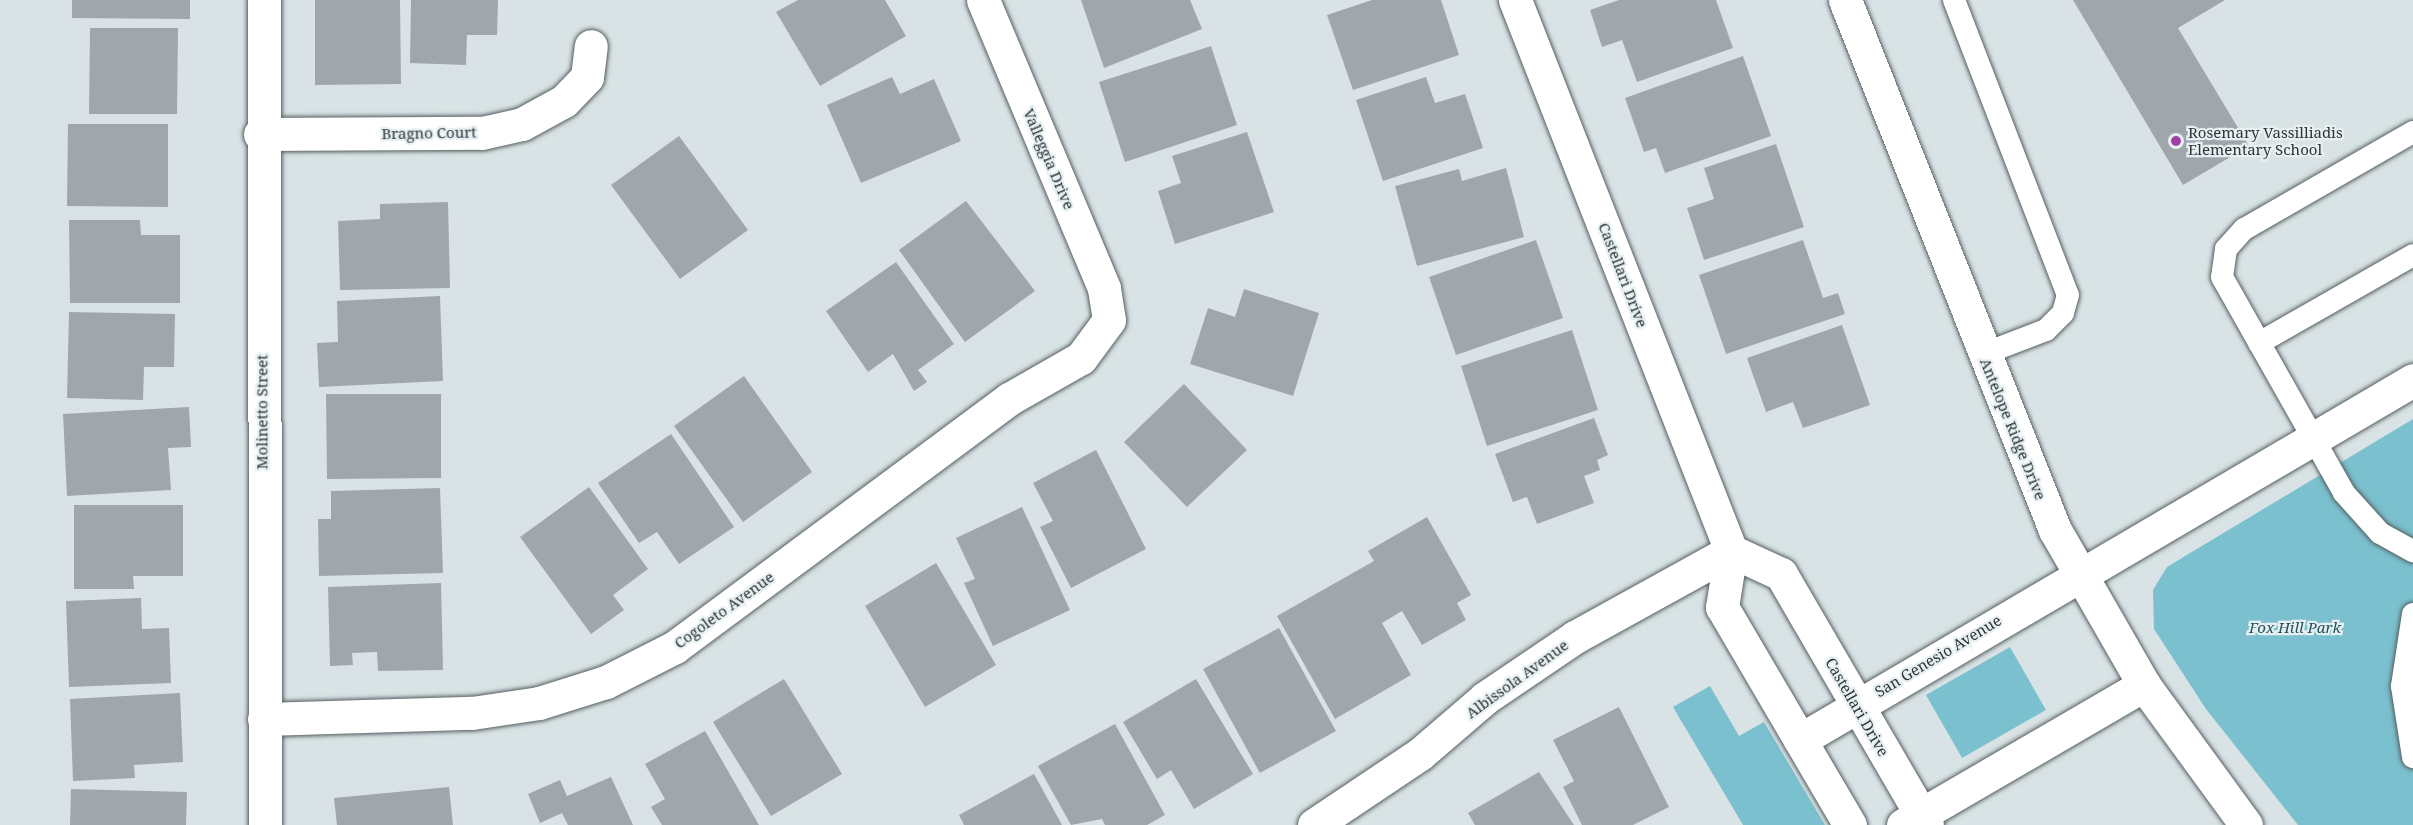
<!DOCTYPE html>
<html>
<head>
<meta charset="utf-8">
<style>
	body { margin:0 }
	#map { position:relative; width:2413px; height:825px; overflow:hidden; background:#d9e3e5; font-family:"Noto Serif",serif }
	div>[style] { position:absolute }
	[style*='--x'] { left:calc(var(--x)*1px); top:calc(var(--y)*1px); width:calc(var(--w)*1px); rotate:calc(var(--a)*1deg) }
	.green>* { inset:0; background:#7bc0ce }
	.building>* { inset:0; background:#9fa7ac }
	.roads { filter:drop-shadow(0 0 2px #565f61) drop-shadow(0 0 2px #565f61) }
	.lane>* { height:22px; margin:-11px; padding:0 11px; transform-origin:11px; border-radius:11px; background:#fff }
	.street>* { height:33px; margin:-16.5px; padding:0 16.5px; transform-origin:16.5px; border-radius:16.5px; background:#fff }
	.secondary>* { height:33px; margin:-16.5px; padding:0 16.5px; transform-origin:16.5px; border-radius:16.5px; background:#fff }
	.dots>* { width:16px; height:16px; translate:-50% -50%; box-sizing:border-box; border:3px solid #e6f0f3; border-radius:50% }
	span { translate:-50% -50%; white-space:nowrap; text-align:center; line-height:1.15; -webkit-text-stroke:4.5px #e6f0f3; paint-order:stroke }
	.poi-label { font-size:15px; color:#303435 }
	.left { translate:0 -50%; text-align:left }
	.street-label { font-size:15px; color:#303435 }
	.park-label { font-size:15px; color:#235059; font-style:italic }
</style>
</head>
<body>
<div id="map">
	<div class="green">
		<i style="clip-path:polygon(2413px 419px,2413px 825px,2298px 825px,2206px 709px,2154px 629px,2153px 590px,2167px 567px)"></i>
		<i style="clip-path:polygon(2010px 647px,2046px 710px,1962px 758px,1926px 695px)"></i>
		<i style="clip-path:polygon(1710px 686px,1739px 736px,1764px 722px,1825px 825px,1743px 825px,1673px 707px)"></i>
	</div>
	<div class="building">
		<i style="clip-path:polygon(72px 0,190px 0,190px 19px,72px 18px)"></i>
		<i style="clip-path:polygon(315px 0,400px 0,401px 84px,315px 85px)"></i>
		<i style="clip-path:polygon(411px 0,498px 0,497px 35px,467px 35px,466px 65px,410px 63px)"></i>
		<i style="clip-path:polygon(798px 0,885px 0,906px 36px,820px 86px,776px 12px)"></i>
		<i style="clip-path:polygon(1081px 0,1190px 0,1202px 29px,1104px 68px)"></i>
		<i style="clip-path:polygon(1372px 0,1441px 0,1459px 55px,1353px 90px,1327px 15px)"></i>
		<i style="clip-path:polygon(1619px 0,1716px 0,1733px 48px,1637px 82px,1622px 40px,1602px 47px,1590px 10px)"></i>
		<i style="clip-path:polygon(2073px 0,2225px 0,2178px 28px,2249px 146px,2183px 185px)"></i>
		<i style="clip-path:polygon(90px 28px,178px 28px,177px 114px,89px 114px)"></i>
		<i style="clip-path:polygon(1211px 46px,1237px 125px,1125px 162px,1099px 82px)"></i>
		<i style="clip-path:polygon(1743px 56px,1771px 136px,1665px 173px,1656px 148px,1644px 152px,1625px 98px)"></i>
		<i style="clip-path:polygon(892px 77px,900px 94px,934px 79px,961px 141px,861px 183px,827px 105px)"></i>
		<i style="clip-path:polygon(1426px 77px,1435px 103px,1465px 94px,1483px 148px,1383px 181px,1356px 100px)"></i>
		<i style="clip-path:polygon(68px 124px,168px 124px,168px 207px,67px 206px)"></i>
		<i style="clip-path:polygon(1247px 132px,1274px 212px,1175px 244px,1158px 191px,1181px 183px,1172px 156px)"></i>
		<i style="clip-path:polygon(679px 136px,748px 230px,680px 279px,611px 185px)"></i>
		<i style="clip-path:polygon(1776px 144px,1804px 227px,1704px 260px,1687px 208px,1714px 199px,1704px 168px)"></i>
		<i style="clip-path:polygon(1506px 168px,1524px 237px,1417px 266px,1395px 186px,1459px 169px,1462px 181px)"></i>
		<i style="clip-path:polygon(966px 201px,1035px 291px,965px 342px,899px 250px)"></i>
		<i style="clip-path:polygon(448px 202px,450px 288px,340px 290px,338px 221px,380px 219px,380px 204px)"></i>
		<i style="clip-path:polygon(69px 220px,140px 220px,141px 235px,180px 235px,180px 303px,70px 303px)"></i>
		<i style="clip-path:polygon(1536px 240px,1563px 318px,1456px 355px,1429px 277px)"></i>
		<i style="clip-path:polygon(1803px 240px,1823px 298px,1838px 293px,1845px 314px,1726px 354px,1699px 275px)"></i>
		<i style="clip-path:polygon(896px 262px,954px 344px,918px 370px,927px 382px,914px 391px,893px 354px,868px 372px,826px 311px)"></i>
		<i style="clip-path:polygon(1244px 289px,1319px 313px,1293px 396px,1190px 364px,1208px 308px,1235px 317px)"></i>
		<i style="clip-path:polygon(440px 296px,443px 381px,319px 387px,317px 343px,338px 342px,337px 301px)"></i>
		<i style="clip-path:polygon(69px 312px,175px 314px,174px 367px,144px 367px,143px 400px,67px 398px)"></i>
		<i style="clip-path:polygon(1842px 325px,1870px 405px,1803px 428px,1793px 402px,1766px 412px,1747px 358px)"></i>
		<i style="clip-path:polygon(1572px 330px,1598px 410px,1487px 446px,1461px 366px)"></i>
		<i style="clip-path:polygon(744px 376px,812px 472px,743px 522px,674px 426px)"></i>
		<i style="clip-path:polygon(1184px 384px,1247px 450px,1187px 507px,1124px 442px)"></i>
		<i style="clip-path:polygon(326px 394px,441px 394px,441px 478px,327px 479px)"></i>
		<i style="clip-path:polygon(189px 407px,191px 447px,168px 448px,171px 490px,67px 496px,63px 414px)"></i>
		<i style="clip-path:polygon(1594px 418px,1608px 455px,1597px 460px,1600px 470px,1584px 476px,1594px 503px,1537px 524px,1527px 497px,1513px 502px,1495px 454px)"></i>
		<i style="clip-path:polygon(671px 434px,734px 527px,679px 564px,657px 532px,639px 543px,598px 483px)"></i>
		<i style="clip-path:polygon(1096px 450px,1146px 549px,1071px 588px,1040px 527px,1053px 521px,1033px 483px)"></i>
		<i style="clip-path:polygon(589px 487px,648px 569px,613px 595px,624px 610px,591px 634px,520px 537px)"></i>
		<i style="clip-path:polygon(440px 488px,443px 573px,319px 576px,318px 519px,331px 519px,331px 491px)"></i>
		<i style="clip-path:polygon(74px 505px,183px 505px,183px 576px,133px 576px,134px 589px,74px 589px)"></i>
		<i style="clip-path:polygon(1022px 507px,1070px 610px,993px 646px,964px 583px,975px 579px,956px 538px)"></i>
		<i style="clip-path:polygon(1427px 517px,1471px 595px,1457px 603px,1466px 620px,1422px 645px,1402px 611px,1382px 623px,1411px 675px,1335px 719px,1277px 616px,1374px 561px,1368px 551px)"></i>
		<i style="clip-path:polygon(936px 563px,996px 665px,925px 707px,865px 606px)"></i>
		<i style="clip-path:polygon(441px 583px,443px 670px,378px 671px,377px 652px,352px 653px,353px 665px,330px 666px,328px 587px)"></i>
		<i style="clip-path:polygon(141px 598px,142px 629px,169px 628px,171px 683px,69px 687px,66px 601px)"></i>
		<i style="clip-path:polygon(1279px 628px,1336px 731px,1260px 773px,1203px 669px)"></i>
		<i style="clip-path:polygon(784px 679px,842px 774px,771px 816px,713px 722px)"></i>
		<i style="clip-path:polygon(1196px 679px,1253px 774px,1194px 809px,1171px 770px,1157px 779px,1123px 722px)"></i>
		<i style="clip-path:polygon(180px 693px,183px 762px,134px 765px,135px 778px,73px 781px,70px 699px)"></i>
		<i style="clip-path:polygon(1619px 707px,1669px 807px,1633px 825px,1582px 825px,1563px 787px,1574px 781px,1553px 740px)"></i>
		<i style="clip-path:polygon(1115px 724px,1165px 815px,1147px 825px,1105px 825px,1102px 819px,1071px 825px,1038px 766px)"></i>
		<i style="clip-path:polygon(705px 731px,759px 825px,662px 825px,651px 807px,665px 799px,645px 764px)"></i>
		<i style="clip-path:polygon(1539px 772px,1574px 825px,1475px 825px,1468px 813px)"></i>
		<i style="clip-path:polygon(1034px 774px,1062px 825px,964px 825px,959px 815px)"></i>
		<i style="clip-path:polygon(611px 777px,633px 825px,568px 825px,562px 813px,540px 823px,528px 794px,560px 780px,567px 796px)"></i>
		<i style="clip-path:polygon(449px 787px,453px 825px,337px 825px,334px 798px)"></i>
		<i style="clip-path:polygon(71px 789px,187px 792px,186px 825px,70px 825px)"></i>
	</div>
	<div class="roads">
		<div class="lane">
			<i style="--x:1954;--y:0;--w:316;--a:68.9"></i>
			<i style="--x:2068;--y:295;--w:19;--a:106"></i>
			<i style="--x:2063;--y:313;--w:24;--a:135"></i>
			<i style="--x:2046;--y:330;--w:67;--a:159.1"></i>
			<i style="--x:2413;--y:132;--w:195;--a:150.1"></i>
			<i style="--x:2244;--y:229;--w:27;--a:132"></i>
			<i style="--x:2226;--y:249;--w:28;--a:98"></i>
			<i style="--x:2222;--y:277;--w:248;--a:60.5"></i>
			<i style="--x:2344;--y:493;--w:54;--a:48"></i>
			<i style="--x:2380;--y:533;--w:38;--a:29"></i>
			<i style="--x:2259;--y:343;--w:177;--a:-29.7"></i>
			<i style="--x:2413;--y:614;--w:73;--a:98.7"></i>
			<i style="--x:2402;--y:686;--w:72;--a:81.2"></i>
		</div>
		<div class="street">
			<i style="--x:264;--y:0;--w:825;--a:89.93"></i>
			<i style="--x:1515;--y:0;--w:592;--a:68.59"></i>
			<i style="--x:1731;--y:551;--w:57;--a:99.1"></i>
			<i style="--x:1722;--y:607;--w:253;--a:59.6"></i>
			<i style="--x:260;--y:134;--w:222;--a:-0.3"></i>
			<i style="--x:482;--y:133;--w:41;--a:-12.7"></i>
			<i style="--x:522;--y:124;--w:48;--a:-28.7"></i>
			<i style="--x:564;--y:101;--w:33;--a:-46"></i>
			<i style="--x:587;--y:77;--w:31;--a:-83"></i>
			<i style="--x:1731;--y:551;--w:55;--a:24.7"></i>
			<i style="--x:1781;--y:574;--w:290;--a:59.8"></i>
			<i style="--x:264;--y:719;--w:208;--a:-1.7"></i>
			<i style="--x:472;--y:713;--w:68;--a:-8.5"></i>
			<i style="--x:539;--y:703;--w:70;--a:-17.4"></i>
			<i style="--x:606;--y:682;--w:77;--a:-26.9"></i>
			<i style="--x:675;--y:647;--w:416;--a:-36.6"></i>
			<i style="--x:1009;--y:399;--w:83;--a:-29.7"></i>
			<i style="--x:1081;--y:358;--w:47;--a:-53.6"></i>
			<i style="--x:1109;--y:320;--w:32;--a:-99"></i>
			<i style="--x:1104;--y:288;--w:312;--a:-112.8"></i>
			<i style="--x:1800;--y:740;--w:711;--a:-30.42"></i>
			<i style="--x:1314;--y:825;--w:128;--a:-33.8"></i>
			<i style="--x:1420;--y:754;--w:86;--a:-40.7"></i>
			<i style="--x:1485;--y:698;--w:109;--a:-34.1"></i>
			<i style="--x:1575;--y:637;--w:178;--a:-28.9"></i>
			<i style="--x:1903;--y:825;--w:279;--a:-30.2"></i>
		</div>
		<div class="secondary">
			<i style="--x:1845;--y:0;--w:570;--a:68.39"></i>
			<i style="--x:2055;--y:530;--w:179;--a:60.1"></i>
			<i style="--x:2144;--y:685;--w:173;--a:53.9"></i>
		</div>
	</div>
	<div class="dots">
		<i style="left:2176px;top:141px;background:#9e3ea6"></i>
	</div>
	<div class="poi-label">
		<span class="left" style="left:2188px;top:141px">Rosemary Vassilliadis<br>Elementary School</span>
	</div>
	<div class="street-label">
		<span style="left:429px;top:133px;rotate:-1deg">Bragno Court</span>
		<span style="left:1049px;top:159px;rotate:67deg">Valleggia Drive</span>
		<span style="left:1623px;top:275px;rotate:69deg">Castellari Drive</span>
		<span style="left:262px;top:412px;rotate:-90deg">Molinetto Street</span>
		<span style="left:2013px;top:429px;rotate:68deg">Antelope Ridge Drive</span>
		<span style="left:724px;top:610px;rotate:-36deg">Cogoleto Avenue</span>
		<span style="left:1938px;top:656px;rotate:-31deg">San Genesio Avenue</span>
		<span style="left:1517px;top:679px;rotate:-36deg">Albissola Avenue</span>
		<span style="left:1857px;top:707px;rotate:60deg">Castellari Drive</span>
	</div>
	<div class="park-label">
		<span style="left:2295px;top:628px">Fox Hill Park</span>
	</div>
</div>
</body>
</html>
